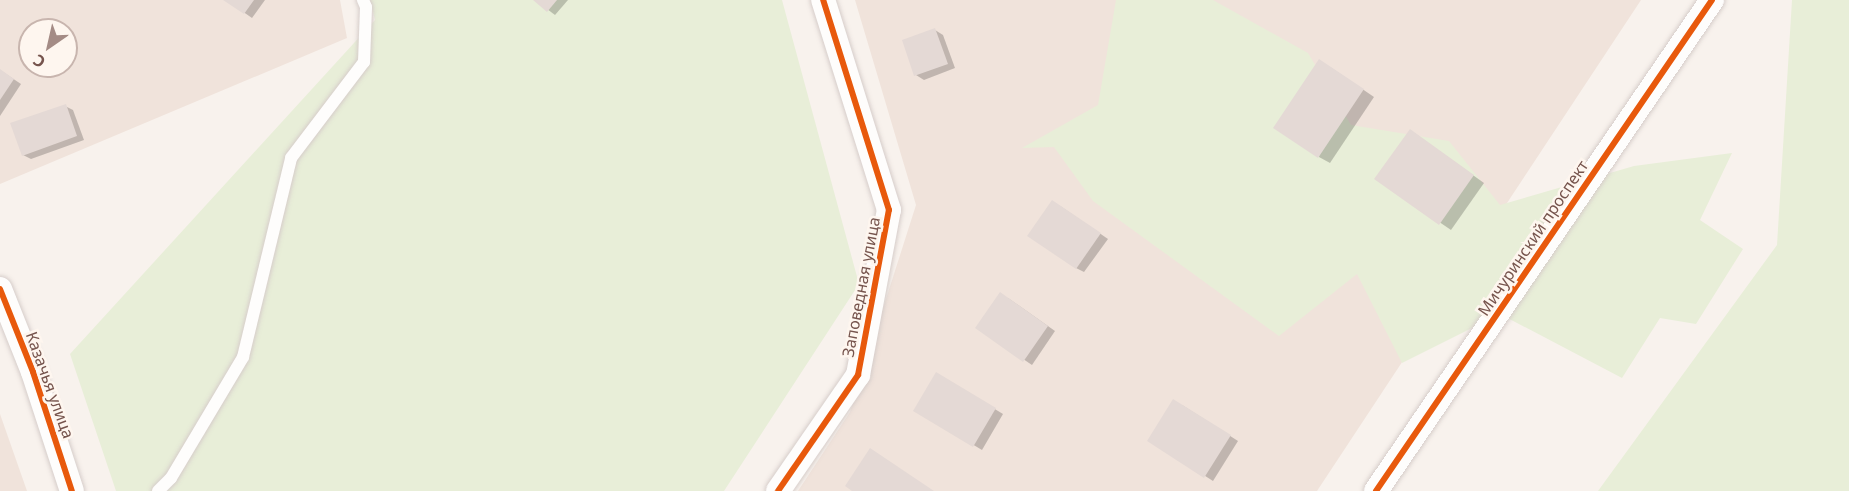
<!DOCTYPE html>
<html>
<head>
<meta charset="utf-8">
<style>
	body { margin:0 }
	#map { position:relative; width:1849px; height:491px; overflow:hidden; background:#f8f2ed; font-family:"Noto Sans",sans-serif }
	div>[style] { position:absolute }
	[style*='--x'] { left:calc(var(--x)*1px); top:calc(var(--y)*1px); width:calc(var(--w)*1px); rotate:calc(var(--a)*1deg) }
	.residential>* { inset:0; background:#f0e3db }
	.green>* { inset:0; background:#e8eed8 }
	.shadow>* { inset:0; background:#0003 }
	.building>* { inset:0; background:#e4d9d5 }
	.roads { filter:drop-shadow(0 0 2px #d6cdca) drop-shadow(0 0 2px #d6cdca) }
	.lane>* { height:12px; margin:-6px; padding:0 6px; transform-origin:6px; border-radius:6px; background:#fefdfc }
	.street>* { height:24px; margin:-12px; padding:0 12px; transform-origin:12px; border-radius:12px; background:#fefdfc }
	.cycleway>* { height:6px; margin:-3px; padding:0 3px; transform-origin:3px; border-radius:3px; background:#e8590c }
	span { translate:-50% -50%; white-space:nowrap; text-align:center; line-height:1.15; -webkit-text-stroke:5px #fef6ef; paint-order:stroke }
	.street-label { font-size:16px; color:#76544d }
	.north { position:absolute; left:18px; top:18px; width:60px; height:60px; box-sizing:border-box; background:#fef6ef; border:2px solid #c8b5ae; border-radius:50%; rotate:214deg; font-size:16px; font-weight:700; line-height:24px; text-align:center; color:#76544d }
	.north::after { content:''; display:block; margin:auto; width:21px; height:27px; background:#a48b85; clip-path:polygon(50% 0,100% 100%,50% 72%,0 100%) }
</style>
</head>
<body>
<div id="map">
	<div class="residential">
		<i style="clip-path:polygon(evenodd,0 0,340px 0,347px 38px,0 184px,0 0,30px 30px,66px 30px,66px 66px,30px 66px,30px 30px)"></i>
		<i style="clip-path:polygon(855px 0,1641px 0,1317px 491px,798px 491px,850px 412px,916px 205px)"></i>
		<i style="clip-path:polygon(0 414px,27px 491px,0 491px)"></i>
	</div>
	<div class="green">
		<i style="clip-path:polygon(370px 0,782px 0,859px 284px,724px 491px,116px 491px,70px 354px,375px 20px)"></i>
		<i style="clip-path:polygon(1116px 0,1213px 0,1308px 53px,1351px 125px,1449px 141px,1500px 205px,1634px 166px,1732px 153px,1700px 220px,1743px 249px,1696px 324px,1660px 318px,1622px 378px,1500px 314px,1402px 363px,1357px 274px,1279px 336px,1093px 201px,1054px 147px,1022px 148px,1098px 105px)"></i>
		<i style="clip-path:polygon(1792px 0,1849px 0,1849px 491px,1598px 491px,1777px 245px)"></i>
	</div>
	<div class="shadow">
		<i style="clip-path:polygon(226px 0,265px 0,252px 18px)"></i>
		<i style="clip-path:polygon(535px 0,568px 0,555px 15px)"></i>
		<i style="clip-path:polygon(935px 30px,943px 35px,955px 68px,924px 80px,916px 75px)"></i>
		<i style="clip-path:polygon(1330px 67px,1374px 97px,1330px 163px,1319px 157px)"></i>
		<i style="clip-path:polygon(0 70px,21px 84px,0 116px)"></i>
		<i style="clip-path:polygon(65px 106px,73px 110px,84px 140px,31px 159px,23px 155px)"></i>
		<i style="clip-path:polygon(1421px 138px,1484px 183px,1451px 230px,1376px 179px)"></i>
		<i style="clip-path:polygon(1060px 206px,1108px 239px,1084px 272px,1076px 268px)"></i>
		<i style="clip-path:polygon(1008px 298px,1055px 331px,1032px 365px,977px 328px)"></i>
		<i style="clip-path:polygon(937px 374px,1003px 414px,982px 450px,915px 410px)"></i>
		<i style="clip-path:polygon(1182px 405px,1238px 441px,1213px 481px,1149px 440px)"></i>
	</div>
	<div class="building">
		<i style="clip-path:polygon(223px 0,254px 0,244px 14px)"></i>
		<i style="clip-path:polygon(533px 0,557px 0,547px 12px)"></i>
		<i style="clip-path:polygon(935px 28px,948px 64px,914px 76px,902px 40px)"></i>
		<i style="clip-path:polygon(1319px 59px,1364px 89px,1318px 158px,1273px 128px)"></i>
		<i style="clip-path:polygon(0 69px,14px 79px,0 100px)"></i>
		<i style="clip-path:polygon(66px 104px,77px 136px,22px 156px,10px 123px)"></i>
		<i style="clip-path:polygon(1410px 129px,1474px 175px,1439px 225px,1374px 179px)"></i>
		<i style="clip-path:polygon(1052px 200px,1101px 233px,1076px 269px,1027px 236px)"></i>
		<i style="clip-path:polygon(1000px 292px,1048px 326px,1023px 362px,975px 328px)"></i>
		<i style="clip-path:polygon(936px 372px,996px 408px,973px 447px,913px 411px)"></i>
		<i style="clip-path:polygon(1173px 399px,1231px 435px,1204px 478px,1147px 441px)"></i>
		<i style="clip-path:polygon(870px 448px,934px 491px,852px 491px,845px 486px)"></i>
	</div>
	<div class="roads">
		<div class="lane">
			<i style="--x:158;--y:491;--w:18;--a:-45"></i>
			<i style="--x:171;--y:478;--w:141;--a:-59.2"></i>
			<i style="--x:243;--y:357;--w:205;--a:-76.4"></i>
			<i style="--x:291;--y:158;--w:121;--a:-52.8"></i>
			<i style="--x:364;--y:62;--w:55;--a:-87.9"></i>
			<i style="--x:366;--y:7;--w:8;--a:-113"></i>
		</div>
		<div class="street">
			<i style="--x:0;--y:289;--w:89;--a:68.3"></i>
			<i style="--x:33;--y:372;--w:125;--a:71.9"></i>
			<i style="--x:778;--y:491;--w:141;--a:-55.4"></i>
			<i style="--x:858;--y:375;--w:168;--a:-79.4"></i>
			<i style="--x:889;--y:210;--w:220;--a:-107.4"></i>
			<i style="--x:1376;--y:491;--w:595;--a:-55.62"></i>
		</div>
	</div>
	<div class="cycleway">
		<i style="--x:0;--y:289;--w:89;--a:68.3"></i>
		<i style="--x:33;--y:372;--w:125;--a:71.9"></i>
		<i style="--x:778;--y:491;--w:141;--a:-55.4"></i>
		<i style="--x:858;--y:375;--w:168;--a:-79.4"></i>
		<i style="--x:889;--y:210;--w:220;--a:-107.4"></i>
		<i style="--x:1376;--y:491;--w:595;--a:-55.62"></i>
	</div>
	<div class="street-label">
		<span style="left:1533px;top:238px;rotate:-56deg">Мичуринский проспект</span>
		<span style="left:861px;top:287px;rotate:-79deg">Заповедная улица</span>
		<span style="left:50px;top:385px;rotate:70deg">Казачья улица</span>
	</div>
	<div class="north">С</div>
</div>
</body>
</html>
